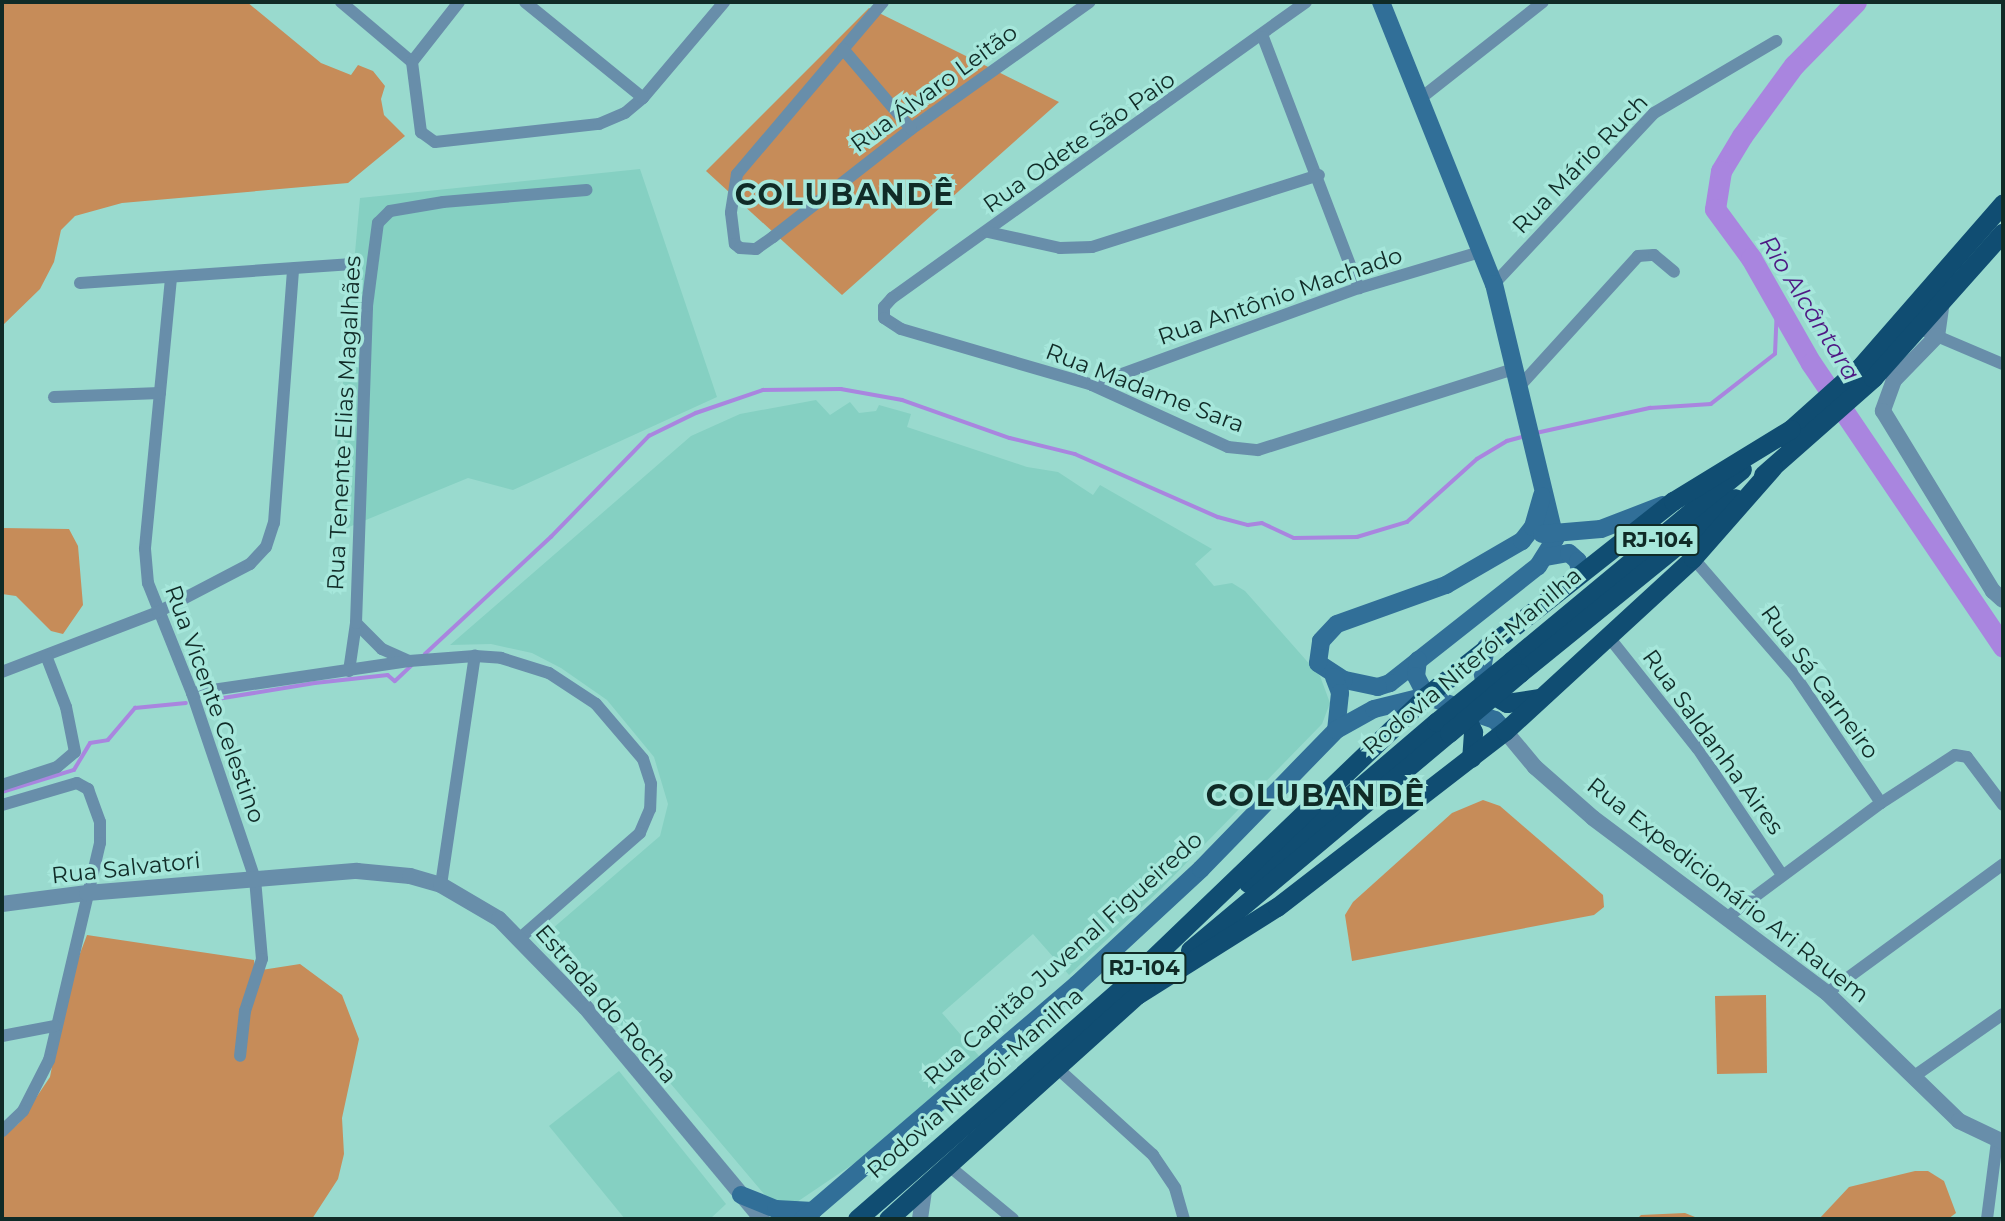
<!DOCTYPE html>
<html>
<head>
<meta charset="utf-8">
<style>
	body { margin:0 }
	#map { position:relative; width:2005px; height:1221px; overflow:hidden; background:#99dace; font-family:Montserrat,sans-serif }
	div>[style] { position:absolute }
	[style*='--x'] { left:calc(var(--x)*1px); top:calc(var(--y)*1px); width:calc(var(--w)*1px); rotate:calc(var(--a)*1deg) }
	.built>* { inset:0; background:#85d0c2 }
	.green>* { inset:0; background:#c68c59 }
	.stream>* { height:3.5px; margin:-1.75px; padding:0 1.75px; transform-origin:1.75px; border-radius:1.75px; background:#a985df }
	.river>* { height:21px; margin:-10.5px; padding:0 10.5px; transform-origin:10.5px; border-radius:10.5px; background:#a985df }
	.minor>* { height:12px; margin:-6px; padding:0 6px; transform-origin:6px; border-radius:6px; background:#688eaa }
	.tertiary>* { height:16px; margin:-8px; padding:0 8px; transform-origin:8px; border-radius:8px; background:#688eaa }
	.secondary>* { height:18px; margin:-9px; padding:0 9px; transform-origin:9px; border-radius:9px; background:#316f98 }
	.trunk>* { height:19px; margin:-9.5px; padding:0 9.5px; transform-origin:9.5px; border-radius:9.5px; background:#104d72 }
	.trunk-bridge>* { height:19px; margin:-9.5px; padding:0 9.5px; transform-origin:9.5px; border-radius:9.5px; background:#104d72 }
	span { translate:-50% -50%; white-space:nowrap; text-align:center; line-height:1.15; -webkit-text-stroke:7px #a6e7db; paint-order:stroke }
	.shield-label span { padding:2px 5px; background:#a6e7db; border:2px solid; border-radius:5px; -webkit-text-stroke-width:0 }
	.shield-label { font-size:21px; color:#102b27; font-weight:700 }
	.street-label { font-size:23px; color:#102b27 }
	.water-label { font-size:24px; color:#4e1883; font-style:italic }
	.district-label { font-size:30px; color:#102b27; font-weight:700; letter-spacing:2px }
	.frame { position:absolute; inset:0; border:4px solid #102b27; pointer-events:none }
</style>
</head>
<body>
<div id="map">
	<div class="built">
		<i style="clip-path:polygon(640px 169px,717px 397px,513px 490px,468px 478px,344px 529px,346px 482px,334px 482px,360px 198px)"></i>
		<i style="clip-path:polygon(816px 400px,830px 415px,850px 402px,859px 413px,876px 411px,879px 405px,911px 414px,907px 427px,1027px 467px,1058px 472px,1093px 495px,1100px 485px,1212px 549px,1195px 564px,1214px 586px,1232px 583px,1245px 591px,1320px 676px,1330px 703px,1322px 724px,1161px 889px,1069px 975px,1033px 934px,942px 1013px,979px 1056px,874px 1150px,794px 1204px,769px 1200px,545px 935px,660px 836px,668px 804px,654px 757px,607px 700px,561px 668px,532px 653px,491px 644px,450px 645px,691px 436px,740px 414px)"></i>
		<i style="clip-path:polygon(619px 1071px,726px 1204px,710px 1219px,625px 1219px,549px 1126px)"></i>
	</div>
	<div class="green">
		<i style="clip-path:polygon(2px 2px,247px 2px,321px 63px,351px 75px,358px 65px,373px 71px,385px 86px,381px 99px,384px 115px,405px 136px,348px 183px,122px 203px,75px 216px,61px 230px,54px 262px,40px 289px,2px 326px)"></i>
		<i style="clip-path:polygon(869px 8px,1059px 102px,842px 295px,706px 171px)"></i>
		<i style="clip-path:polygon(2px 528px,69px 529px,78px 546px,83px 605px,63px 634px,51px 631px,16px 596px,2px 594px)"></i>
		<i style="clip-path:polygon(1483px 800px,1500px 806px,1587px 881px,1603px 895px,1604px 907px,1594px 915px,1352px 961px,1345px 915px,1353px 902px,1452px 813px)"></i>
		<i style="clip-path:polygon(87px 935px,254px 960px,255px 971px,300px 964px,342px 995px,359px 1039px,342px 1118px,344px 1154px,338px 1179px,312px 1219px,2px 1219px,2px 1138px,19px 1123px,50px 1077px,67px 988px)"></i>
		<i style="clip-path:polygon(1766px 995px,1767px 1073px,1717px 1074px,1715px 996px)"></i>
		<i style="clip-path:polygon(1915px 1171px,1928px 1171px,1944px 1181px,1956px 1213px,1948px 1219px,1819px 1219px,1849px 1187px)"></i>
		<i style="clip-path:polygon(1685px 1213px,1700px 1219px,1637px 1219px,1641px 1215px)"></i>
	</div>
	<div class="stream">
		<i style="--x:1536;--y:433;--w:117;--a:-12.4"></i>
		<i style="--x:1650;--y:408;--w:61;--a:-3.8"></i>
		<i style="--x:1711;--y:404;--w:81;--a:-38"></i>
		<i style="--x:1775;--y:354;--w:48;--a:-87.6"></i>
		<i style="--x:425;--y:654;--w:172;--a:-42.9"></i>
		<i style="--x:551;--y:537;--w:141;--a:-45.9"></i>
		<i style="--x:649;--y:436;--w:52;--a:-26.1"></i>
		<i style="--x:696;--y:413;--w:71;--a:-18.9"></i>
		<i style="--x:763;--y:390;--w:78;--a:-0.7"></i>
		<i style="--x:841;--y:389;--w:62;--a:10.2"></i>
		<i style="--x:902;--y:400;--w:114;--a:19.4"></i>
		<i style="--x:1010;--y:438;--w:67;--a:13.8"></i>
		<i style="--x:1075;--y:454;--w:156;--a:23.8"></i>
		<i style="--x:1218;--y:517;--w:31;--a:15"></i>
		<i style="--x:1248;--y:525;--w:14;--a:-8"></i>
		<i style="--x:1262;--y:523;--w:35;--a:25"></i>
		<i style="--x:1294;--y:538;--w:63;--a:-0.9"></i>
		<i style="--x:1357;--y:537;--w:52;--a:-16.7"></i>
		<i style="--x:1407;--y:522;--w:94;--a:-42"></i>
		<i style="--x:1477;--y:459;--w:35;--a:-31"></i>
		<i style="--x:1507;--y:441;--w:20;--a:-15"></i>
		<i style="--x:205;--y:701;--w:111;--a:-9.3"></i>
		<i style="--x:315;--y:683;--w:73;--a:-6.3"></i>
		<i style="--x:388;--y:675;--w:9;--a:41"></i>
		<i style="--x:395;--y:681;--w:23;--a:-43"></i>
		<i style="--x:2;--y:792;--w:75;--a:-17"></i>
		<i style="--x:74;--y:770;--w:31;--a:-59"></i>
		<i style="--x:90;--y:743;--w:18;--a:-9"></i>
		<i style="--x:108;--y:740;--w:42;--a:-49.8"></i>
		<i style="--x:135;--y:708;--w:51;--a:-5.6"></i>
	</div>
	<div class="river">
		<i style="--x:1856;--y:2;--w:88;--a:134.5"></i>
		<i style="--x:1794;--y:65;--w:88;--a:126.2"></i>
		<i style="--x:1742;--y:136;--w:41;--a:121"></i>
		<i style="--x:1721;--y:171;--w:38;--a:99"></i>
		<i style="--x:1715;--y:209;--w:61;--a:53.7"></i>
		<i style="--x:1751;--y:258;--w:121;--a:60.3"></i>
		<i style="--x:1811;--y:363;--w:343;--a:55.9"></i>
	</div>
	<div class="minor">
		<i style="--x:341;--y:2;--w:93;--a:40.2"></i>
		<i style="--x:459;--y:2;--w:76;--a:128.1"></i>
		<i style="--x:412;--y:62;--w:71;--a:82.7"></i>
		<i style="--x:421;--y:132;--w:17;--a:36"></i>
		<i style="--x:435;--y:142;--w:165;--a:-6.3"></i>
		<i style="--x:599;--y:124;--w:28;--a:-23"></i>
		<i style="--x:625;--y:113;--w:23;--a:-40"></i>
		<i style="--x:643;--y:98;--w:126;--a:-49.8"></i>
		<i style="--x:525;--y:2;--w:152;--a:39.1"></i>
		<i style="--x:883;--y:2;--w:226;--a:130.3"></i>
		<i style="--x:737;--y:174;--w:39;--a:99"></i>
		<i style="--x:731;--y:213;--w:31;--a:83"></i>
		<i style="--x:735;--y:244;--w:6;--a:39"></i>
		<i style="--x:740;--y:248;--w:16;--a:4"></i>
		<i style="--x:756;--y:249;--w:21;--a:-35"></i>
		<i style="--x:773;--y:237;--w:175;--a:-38"></i>
		<i style="--x:911;--y:129;--w:219;--a:-35.4"></i>
		<i style="--x:1306;--y:2;--w:509;--a:144.44"></i>
		<i style="--x:892;--y:298;--w:12;--a:132"></i>
		<i style="--x:884;--y:307;--w:11;--a:90"></i>
		<i style="--x:884;--y:318;--w:20;--a:33"></i>
		<i style="--x:901;--y:329;--w:199;--a:16.3"></i>
		<i style="--x:1092;--y:385;--w:149;--a:24.5"></i>
		<i style="--x:1228;--y:447;--w:30;--a:6"></i>
		<i style="--x:1258;--y:450;--w:269;--a:-17.6"></i>
		<i style="--x:1263;--y:37;--w:269;--a:69.1"></i>
		<i style="--x:843;--y:49;--w:105;--a:49.6"></i>
		<i style="--x:1421;--y:98;--w:155;--a:-38.2"></i>
		<i style="--x:988;--y:232;--w:74;--a:12.5"></i>
		<i style="--x:1060;--y:248;--w:32;--a:-2"></i>
		<i style="--x:1092;--y:247;--w:238;--a:-17.6"></i>
		<i style="--x:171;--y:278;--w:272;--a:95.5"></i>
		<i style="--x:145;--y:549;--w:34;--a:85"></i>
		<i style="--x:148;--y:583;--w:118;--a:68.2"></i>
		<i style="--x:192;--y:693;--w:196;--a:71.3"></i>
		<i style="--x:255;--y:879;--w:80;--a:85"></i>
		<i style="--x:262;--y:959;--w:55;--a:108.1"></i>
		<i style="--x:245;--y:1011;--w:45;--a:96.3"></i>
		<i style="--x:80;--y:283;--w:273;--a:-4"></i>
		<i style="--x:1494;--y:284;--w:234;--a:-46.9"></i>
		<i style="--x:1654;--y:113;--w:142;--a:-30.5"></i>
		<i style="--x:1918;--y:328;--w:92;--a:23"></i>
		<i style="--x:1092;--y:385;--w:284;--a:-20"></i>
		<i style="--x:1359;--y:288;--w:129;--a:-16.6"></i>
		<i style="--x:1518;--y:388;--w:178;--a:-47.7"></i>
		<i style="--x:1638;--y:256;--w:16;--a:-4"></i>
		<i style="--x:1654;--y:255;--w:26;--a:40"></i>
		<i style="--x:54;--y:397;--w:106;--a:-2.2"></i>
		<i style="--x:1693;--y:558;--w:157;--a:49.1"></i>
		<i style="--x:1796;--y:677;--w:152;--a:56"></i>
		<i style="--x:356;--y:623;--w:37;--a:45"></i>
		<i style="--x:382;--y:649;--w:30;--a:24"></i>
		<i style="--x:1608;--y:636;--w:144;--a:51.5"></i>
		<i style="--x:1698;--y:749;--w:151;--a:56.3"></i>
		<i style="--x:349;--y:671;--w:49;--a:-81.7"></i>
		<i style="--x:356;--y:623;--w:317;--a:-88"></i>
		<i style="--x:367;--y:306;--w:84;--a:-82.5"></i>
		<i style="--x:378;--y:223;--w:17;--a:-45"></i>
		<i style="--x:390;--y:211;--w:54;--a:-9.6"></i>
		<i style="--x:443;--y:202;--w:144;--a:-4.8"></i>
		<i style="--x:2;--y:672;--w:167;--a:-21"></i>
		<i style="--x:158;--y:612;--w:104;--a:-27.6"></i>
		<i style="--x:250;--y:564;--w:23;--a:-47"></i>
		<i style="--x:266;--y:547;--w:25;--a:-72"></i>
		<i style="--x:274;--y:523;--w:255;--a:-85.7"></i>
		<i style="--x:192;--y:693;--w:219;--a:-8.4"></i>
		<i style="--x:409;--y:661;--w:66;--a:-4.3"></i>
		<i style="--x:475;--y:656;--w:26;--a:4"></i>
		<i style="--x:501;--y:658;--w:50;--a:17.4"></i>
		<i style="--x:549;--y:673;--w:56;--a:33.4"></i>
		<i style="--x:596;--y:704;--w:72;--a:49.5"></i>
		<i style="--x:643;--y:759;--w:26;--a:72"></i>
		<i style="--x:651;--y:784;--w:25;--a:92"></i>
		<i style="--x:650;--y:809;--w:26;--a:113"></i>
		<i style="--x:640;--y:833;--w:161;--a:138.8"></i>
		<i style="--x:2;--y:785;--w:58;--a:-18.1"></i>
		<i style="--x:57;--y:767;--w:23;--a:-40"></i>
		<i style="--x:75;--y:752;--w:46;--a:-101.3"></i>
		<i style="--x:66;--y:707;--w:53;--a:-111.2"></i>
		<i style="--x:2;--y:805;--w:78;--a:-16.3"></i>
		<i style="--x:77;--y:783;--w:13;--a:29"></i>
		<i style="--x:88;--y:789;--w:35;--a:70"></i>
		<i style="--x:100;--y:822;--w:21;--a:90"></i>
		<i style="--x:100;--y:843;--w:223;--a:103.2"></i>
		<i style="--x:49;--y:1060;--w:57;--a:117"></i>
		<i style="--x:23;--y:1111;--w:29;--a:136"></i>
		<i style="--x:441;--y:885;--w:232;--a:-81.6"></i>
		<i style="--x:1726;--y:918;--w:193;--a:-36.6"></i>
		<i style="--x:1881;--y:803;--w:88;--a:-33"></i>
		<i style="--x:1955;--y:755;--w:12;--a:9"></i>
		<i style="--x:1967;--y:757;--w:60;--a:53.1"></i>
		<i style="--x:1827;--y:993;--w:218;--a:-36.2"></i>
		<i style="--x:2;--y:1036;--w:54;--a:-10.7"></i>
		<i style="--x:1056;--y:1067;--w:131;--a:42.2"></i>
		<i style="--x:1153;--y:1155;--w:40;--a:56"></i>
		<i style="--x:1175;--y:1188;--w:32;--a:74"></i>
		<i style="--x:1913;--y:1077;--w:110;--a:-35"></i>
		<i style="--x:949;--y:1166;--w:83;--a:39.6"></i>
		<i style="--x:1987;--y:1219;--w:79;--a:-82.7"></i>
	</div>
	<div class="tertiary">
		<i style="--x:1942;--y:301;--w:35;--a:98"></i>
		<i style="--x:1937;--y:336;--w:62;--a:134.3"></i>
		<i style="--x:1894;--y:380;--w:33;--a:110"></i>
		<i style="--x:1883;--y:411;--w:211;--a:58.6"></i>
		<i style="--x:1993;--y:591;--w:13;--a:42"></i>
		<i style="--x:1505;--y:731;--w:47;--a:50.2"></i>
		<i style="--x:1535;--y:767;--w:77;--a:41.3"></i>
		<i style="--x:1593;--y:818;--w:292;--a:36.8"></i>
		<i style="--x:1827;--y:993;--w:184;--a:44.1"></i>
		<i style="--x:1959;--y:1121;--w:49;--a:25.5"></i>
		<i style="--x:2;--y:904;--w:86;--a:-7.4"></i>
		<i style="--x:87;--y:893;--w:271;--a:-4.7"></i>
		<i style="--x:357;--y:871;--w:53;--a:5.4"></i>
		<i style="--x:410;--y:876;--w:32;--a:16"></i>
		<i style="--x:441;--y:885;--w:67;--a:30.4"></i>
		<i style="--x:499;--y:919;--w:124;--a:45.7"></i>
		<i style="--x:586;--y:1008;--w:275;--a:50.2"></i>
		<i style="--x:920;--y:1219;--w:29;--a:-82"></i>
	</div>
	<div class="secondary">
		<i style="--x:1381;--y:2;--w:304;--a:68.2"></i>
		<i style="--x:1494;--y:284;--w:262;--a:76.5"></i>
		<i style="--x:1555;--y:539;--w:32;--a:122"></i>
		<i style="--x:1538;--y:566;--w:189;--a:141.7"></i>
		<i style="--x:1390;--y:683;--w:13;--a:162"></i>
		<i style="--x:1378;--y:687;--w:35;--a:-168"></i>
		<i style="--x:1344;--y:680;--w:31;--a:-147"></i>
		<i style="--x:1318;--y:663;--w:22;--a:-82"></i>
		<i style="--x:1321;--y:641;--w:23;--a:-47"></i>
		<i style="--x:1337;--y:624;--w:116;--a:-19.7"></i>
		<i style="--x:1446;--y:585;--w:88;--a:-30.1"></i>
		<i style="--x:1522;--y:541;--w:18;--a:-52"></i>
		<i style="--x:1533;--y:527;--w:32;--a:-74"></i>
		<i style="--x:1542;--y:534;--w:59;--a:-4.8"></i>
		<i style="--x:1601;--y:529;--w:66;--a:-21.2"></i>
		<i style="--x:1546;--y:557;--w:23;--a:-10"></i>
		<i style="--x:1569;--y:553;--w:12;--a:42"></i>
		<i style="--x:1578;--y:561;--w:12;--a:81"></i>
		<i style="--x:1486;--y:647;--w:23;--a:100"></i>
		<i style="--x:1482;--y:670;--w:25;--a:79"></i>
		<i style="--x:1418;--y:660;--w:16;--a:97"></i>
		<i style="--x:1416;--y:676;--w:22;--a:63"></i>
		<i style="--x:1334;--y:677;--w:17;--a:69"></i>
		<i style="--x:1340;--y:693;--w:37;--a:96"></i>
		<i style="--x:741;--y:1195;--w:38;--a:22"></i>
		<i style="--x:776;--y:1209;--w:37;--a:3"></i>
		<i style="--x:803;--y:1219;--w:361;--a:-40.6"></i>
		<i style="--x:1077;--y:984;--w:169;--a:-42.8"></i>
		<i style="--x:1201;--y:869;--w:194;--a:-45.8"></i>
		<i style="--x:1336;--y:730;--w:43;--a:-28.9"></i>
		<i style="--x:1374;--y:709;--w:54;--a:-14"></i>
		<i style="--x:1426;--y:696;--w:73;--a:19.2"></i>
		<i style="--x:1495;--y:720;--w:15;--a:48"></i>
	</div>
	<div class="trunk">
		<i style="--x:1782;--y:437;--w:106;--a:-41.9"></i>
		<i style="--x:1861;--y:366;--w:216;--a:-48.9"></i>
		<i style="--x:1763;--y:475;--w:147;--a:-41.4"></i>
		<i style="--x:1873;--y:378;--w:195;--a:-48.3"></i>
		<i style="--x:1511;--y:661;--w:300;--a:-39.7"></i>
		<i style="--x:1520;--y:673;--w:277;--a:-39.1"></i>
		<i style="--x:1486;--y:691;--w:24;--a:30"></i>
		<i style="--x:1507;--y:703;--w:33;--a:-9"></i>
		<i style="--x:1461;--y:707;--w:28;--a:64"></i>
		<i style="--x:1473;--y:732;--w:26;--a:94"></i>
		<i style="--x:1248;--y:883;--w:248;--a:-40.6"></i>
		<i style="--x:1190;--y:950;--w:338;--a:-40"></i>
		<i style="--x:1131;--y:979;--w:409;--a:-43.8"></i>
		<i style="--x:1426;--y:696;--w:315;--a:-38.3"></i>
		<i style="--x:1673;--y:501;--w:138;--a:-31.4"></i>
		<i style="--x:1137;--y:995;--w:165;--a:-32.2"></i>
		<i style="--x:1277;--y:907;--w:288;--a:-37.7"></i>
		<i style="--x:1505;--y:731;--w:255;--a:-42.6"></i>
		<i style="--x:1693;--y:558;--w:121;--a:-48.7"></i>
		<i style="--x:857;--y:1219;--w:377;--a:-41.1"></i>
		<i style="--x:888;--y:1219;--w:346;--a:-42"></i>
	</div>
	<div class="trunk-bridge">
		<i style="--x:1436;--y:722;--w:97;--a:-39.1"></i>
		<i style="--x:1449;--y:733;--w:93;--a:-40.2"></i>
	</div>
	<div class="shield-label">
		<span style="left:1657px;top:540px">RJ-104</span>
		<span style="left:1144px;top:968px">RJ-104</span>
	</div>
	<div class="street-label">
		<span style="left:934px;top:88px;rotate:-36deg">Rua Álvaro Leitão</span>
		<span style="left:1079px;top:142px;rotate:-35deg">Rua Odete São Paio</span>
		<span style="left:1580px;top:164px;rotate:-46deg">Rua Mário Ruch</span>
		<span style="left:1280px;top:296px;rotate:-19deg">Rua Antônio Machado</span>
		<span style="left:1145px;top:388px;rotate:21deg">Rua Madame Sara</span>
		<span style="left:344px;top:423px;rotate:-87deg">Rua Tenente Elias Magalhães</span>
		<span style="left:1472px;top:661px;rotate:-40deg">Rodovia Niterói-Manilha</span>
		<span style="left:1820px;top:682px;rotate:54deg">Rua Sá Carneiro</span>
		<span style="left:215px;top:704px;rotate:70deg">Rua Vicente Celestino</span>
		<span style="left:1713px;top:742px;rotate:54deg">Rua Saldanha Aires</span>
		<span style="left:126px;top:868px;rotate:-6deg">Rua Salvatori</span>
		<span style="left:1728px;top:890px;rotate:38deg">Rua Expedicionário Ari Rauem</span>
		<span style="left:1063px;top:958px;rotate:-42deg">Rua Capitão Juvenal Figueiredo</span>
		<span style="left:606px;top:1004px;rotate:49deg">Estrada do Rocha</span>
		<span style="left:975px;top:1083px;rotate:-41deg">Rodovia Niterói-Manilha</span>
	</div>
	<div class="water-label">
		<span style="left:1810px;top:308px;rotate:58deg">Rio Alcântara</span>
	</div>
	<div class="district-label">
		<span style="left:845px;top:195px">COLUBANDÊ</span>
		<span style="left:1316px;top:796px">COLUBANDÊ</span>
	</div>
	<div class="frame"></div>
</div>
</body>
</html>
